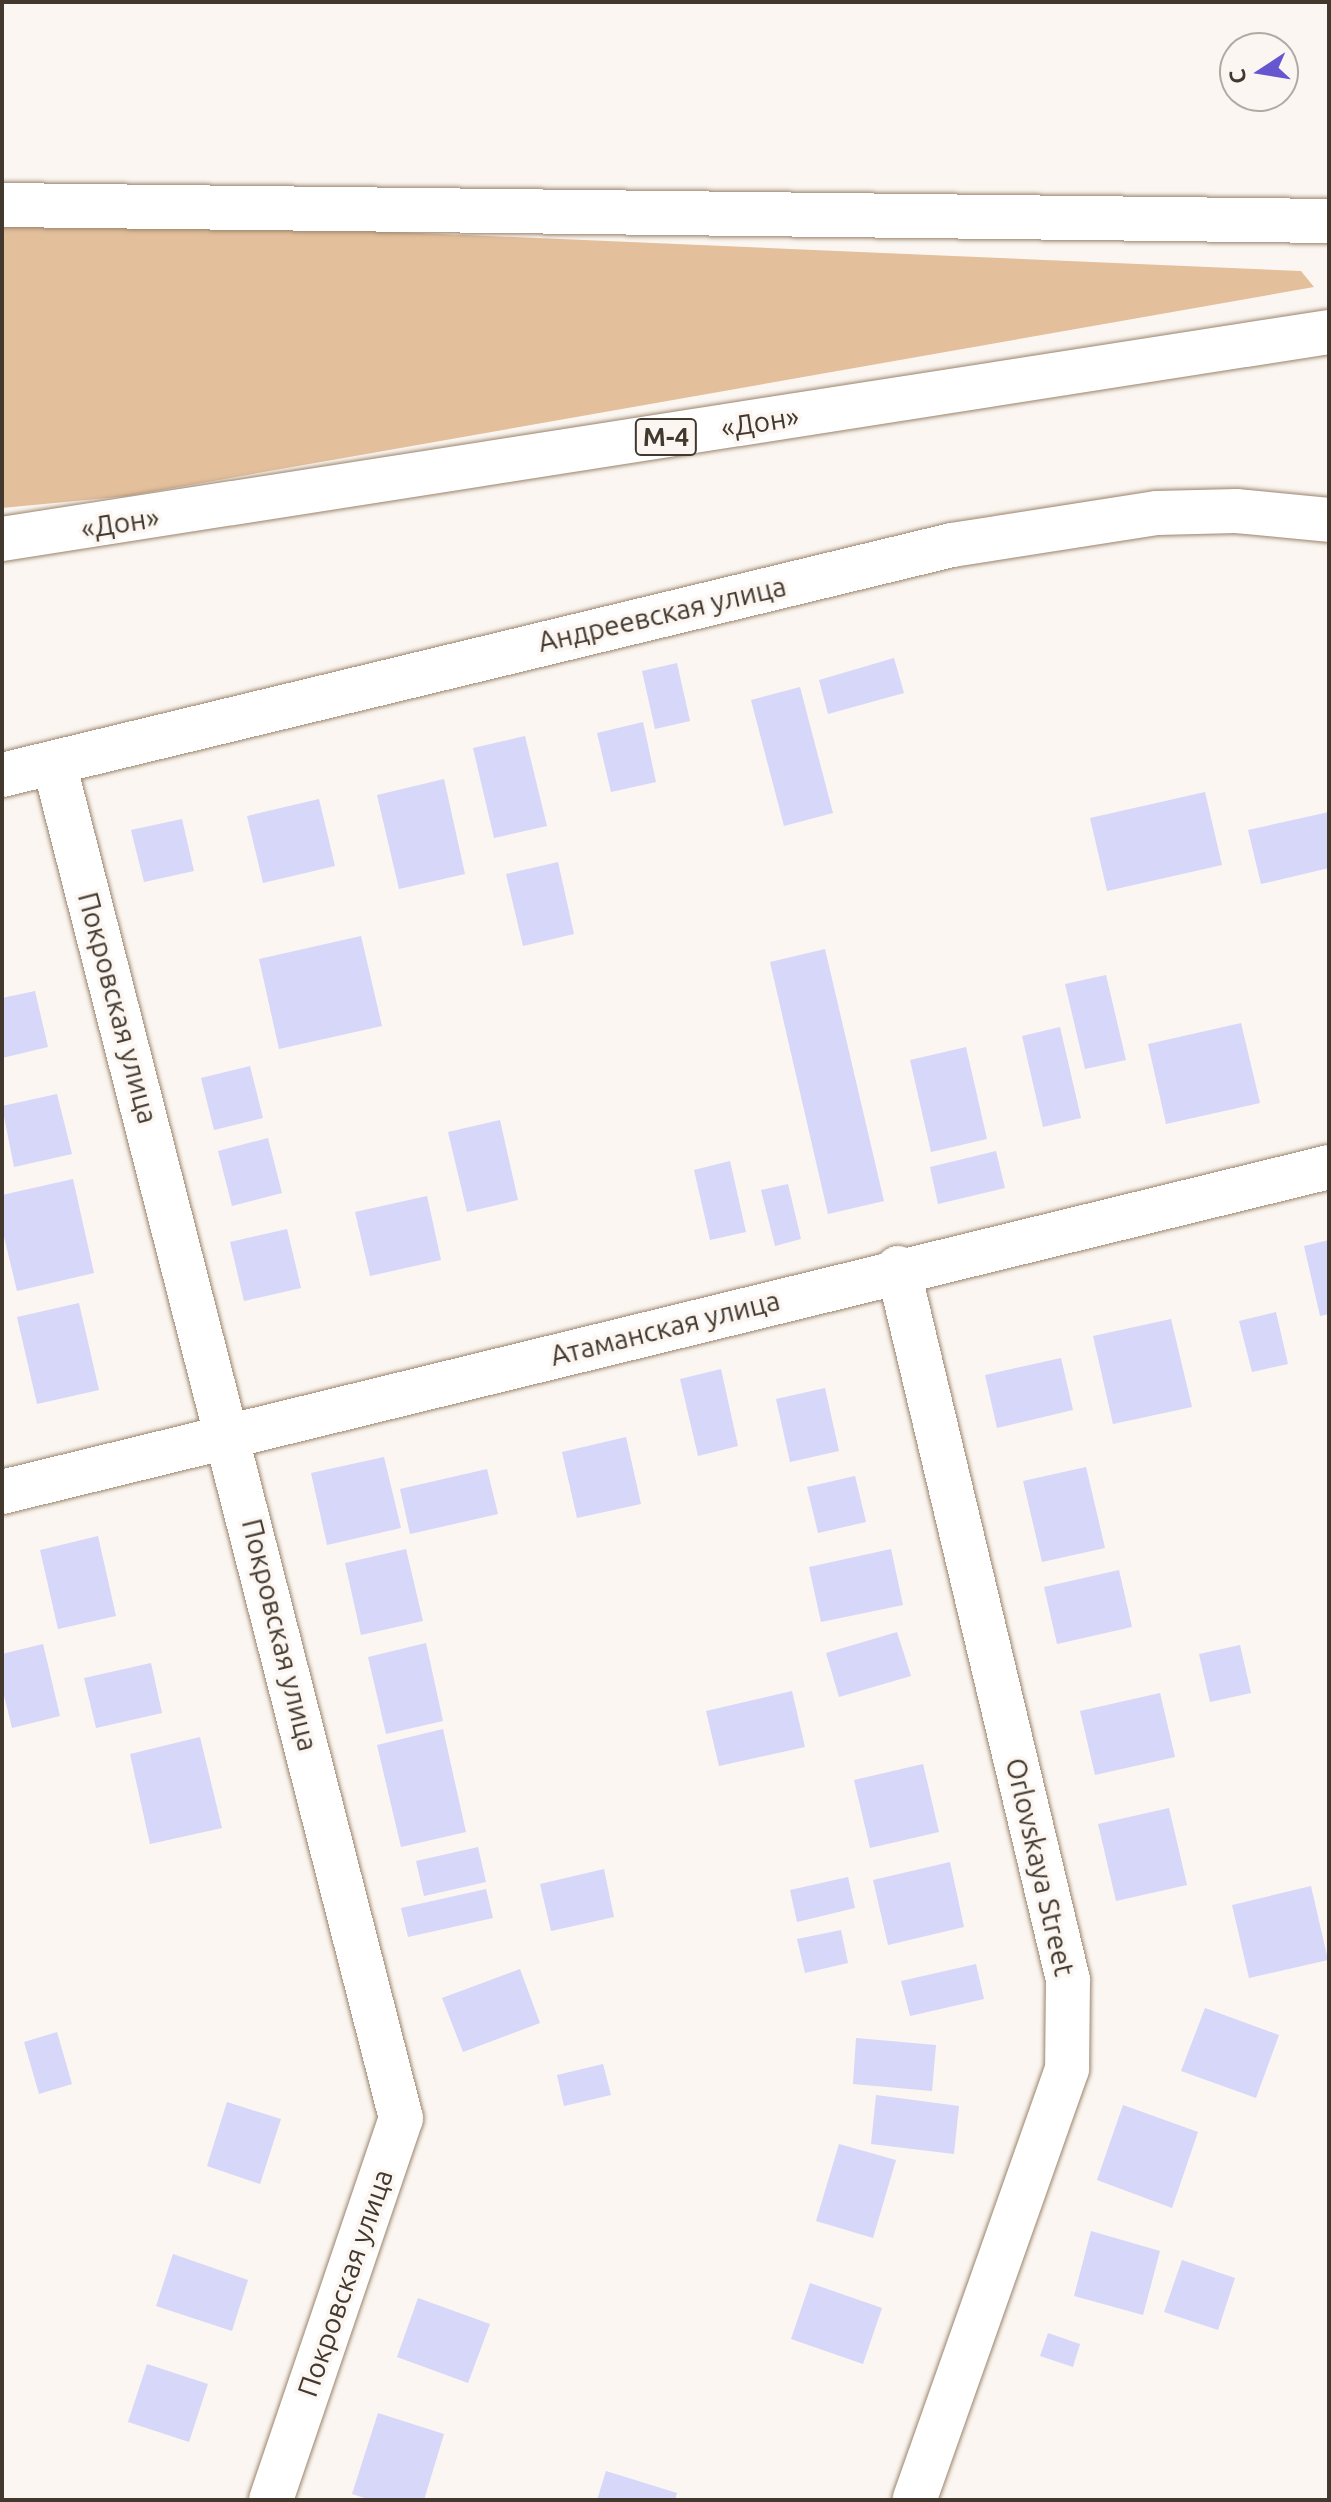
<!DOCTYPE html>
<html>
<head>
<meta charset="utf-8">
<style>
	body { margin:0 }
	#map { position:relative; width:1331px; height:2502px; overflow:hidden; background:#fbf6f1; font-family:Ubuntu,sans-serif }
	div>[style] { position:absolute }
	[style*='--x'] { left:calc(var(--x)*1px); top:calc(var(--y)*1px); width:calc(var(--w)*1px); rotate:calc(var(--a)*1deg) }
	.green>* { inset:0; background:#e3bf9c }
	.building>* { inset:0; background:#d6d7f9 }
	.roads { filter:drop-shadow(0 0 2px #9b846d) drop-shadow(0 0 2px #9b846d) }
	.minor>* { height:44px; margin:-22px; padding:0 22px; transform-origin:22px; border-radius:22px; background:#fff }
	.highway>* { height:44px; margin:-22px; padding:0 22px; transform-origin:22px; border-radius:22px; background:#fff }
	span { translate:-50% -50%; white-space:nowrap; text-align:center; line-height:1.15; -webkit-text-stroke:7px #fbf6f1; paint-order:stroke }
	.shield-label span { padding:2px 6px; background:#fbf6f1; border:2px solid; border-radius:6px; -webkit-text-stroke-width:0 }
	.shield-label { font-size:26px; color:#42382e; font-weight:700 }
	.street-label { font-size:28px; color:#42382e }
	.frame { position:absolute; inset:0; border:4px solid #42382e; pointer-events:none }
	.north { position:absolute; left:1219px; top:32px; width:80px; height:80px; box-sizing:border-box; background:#fbf6f1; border:2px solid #b1aaa3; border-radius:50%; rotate:258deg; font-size:22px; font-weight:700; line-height:32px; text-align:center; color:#42382e }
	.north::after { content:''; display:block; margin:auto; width:28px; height:36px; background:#6656d0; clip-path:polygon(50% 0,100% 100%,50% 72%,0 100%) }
</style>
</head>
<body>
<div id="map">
	<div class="green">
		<i style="clip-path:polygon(2px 215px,1301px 271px,1314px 287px,128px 496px,2px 508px)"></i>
	</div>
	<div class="building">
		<i style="clip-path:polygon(894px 658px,904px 693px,828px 714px,819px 680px)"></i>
		<i style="clip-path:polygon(677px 663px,690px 721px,655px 729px,642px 671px)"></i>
		<i style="clip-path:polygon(800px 687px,833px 813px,784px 826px,751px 700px)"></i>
		<i style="clip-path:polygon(643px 722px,656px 782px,611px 792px,597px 733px)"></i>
		<i style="clip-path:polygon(525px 736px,547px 826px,494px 838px,473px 748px)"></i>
		<i style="clip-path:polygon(444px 779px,465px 874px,399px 889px,377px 795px)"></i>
		<i style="clip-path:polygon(1205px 792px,1222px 865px,1107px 891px,1090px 818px)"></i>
		<i style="clip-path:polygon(319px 799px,335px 866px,263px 883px,247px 816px)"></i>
		<i style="clip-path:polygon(1329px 812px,1329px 868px,1261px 884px,1248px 830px)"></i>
		<i style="clip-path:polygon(182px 819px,194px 871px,144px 882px,131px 830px)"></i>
		<i style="clip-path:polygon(558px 862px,574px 934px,523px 946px,506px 874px)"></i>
		<i style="clip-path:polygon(361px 936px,382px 1026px,279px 1049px,259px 959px)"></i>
		<i style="clip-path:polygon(825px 949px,884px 1201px,828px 1214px,770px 962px)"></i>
		<i style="clip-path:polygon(1106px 975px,1126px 1060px,1085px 1069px,1065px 984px)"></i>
		<i style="clip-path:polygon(35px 991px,48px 1047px,2px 1058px,2px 998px)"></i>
		<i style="clip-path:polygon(1241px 1023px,1260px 1103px,1166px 1124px,1148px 1044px)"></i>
		<i style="clip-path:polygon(1060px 1027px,1081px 1118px,1043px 1127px,1022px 1036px)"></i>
		<i style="clip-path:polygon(966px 1047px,987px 1139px,931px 1152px,910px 1060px)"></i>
		<i style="clip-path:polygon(250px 1066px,263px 1118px,214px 1130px,201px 1078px)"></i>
		<i style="clip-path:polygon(57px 1094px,72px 1154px,14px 1167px,2px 1106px)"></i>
		<i style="clip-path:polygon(500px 1120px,518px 1200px,467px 1212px,448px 1132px)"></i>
		<i style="clip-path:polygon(268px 1138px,282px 1193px,232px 1206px,218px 1151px)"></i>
		<i style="clip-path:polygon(996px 1151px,1005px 1188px,938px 1204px,930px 1167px)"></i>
		<i style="clip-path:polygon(730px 1161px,746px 1232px,710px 1240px,694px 1170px)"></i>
		<i style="clip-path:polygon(73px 1179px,94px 1273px,17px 1291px,2px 1228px,2px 1195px)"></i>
		<i style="clip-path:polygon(788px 1184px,801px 1239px,775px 1246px,761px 1190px)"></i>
		<i style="clip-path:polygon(427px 1196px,441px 1260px,370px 1276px,355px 1212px)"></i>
		<i style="clip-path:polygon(287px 1229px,301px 1288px,244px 1301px,230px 1242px)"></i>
		<i style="clip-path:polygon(1329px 1240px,1329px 1314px,1320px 1316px,1304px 1246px)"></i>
		<i style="clip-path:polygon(79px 1303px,99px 1390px,37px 1404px,17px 1317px)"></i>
		<i style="clip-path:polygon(1276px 1312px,1288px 1364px,1252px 1372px,1239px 1321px)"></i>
		<i style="clip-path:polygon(1171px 1319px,1192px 1407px,1113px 1424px,1093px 1336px)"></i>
		<i style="clip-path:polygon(1061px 1358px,1073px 1410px,997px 1428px,985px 1375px)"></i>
		<i style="clip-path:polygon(721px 1369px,738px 1446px,698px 1456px,680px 1379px)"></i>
		<i style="clip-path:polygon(825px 1388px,839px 1451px,790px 1462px,776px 1399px)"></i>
		<i style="clip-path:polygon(626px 1437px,641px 1504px,577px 1518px,562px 1452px)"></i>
		<i style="clip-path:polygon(384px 1457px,401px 1528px,327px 1545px,311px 1473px)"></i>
		<i style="clip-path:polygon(1086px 1467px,1105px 1548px,1042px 1562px,1023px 1481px)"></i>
		<i style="clip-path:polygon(487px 1469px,498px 1514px,410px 1534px,400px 1489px)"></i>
		<i style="clip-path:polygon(855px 1476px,866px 1522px,818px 1533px,807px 1487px)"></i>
		<i style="clip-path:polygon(98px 1536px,116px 1616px,58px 1629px,40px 1550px)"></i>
		<i style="clip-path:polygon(406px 1549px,423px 1621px,361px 1635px,345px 1563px)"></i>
		<i style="clip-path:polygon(891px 1549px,903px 1605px,821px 1622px,809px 1567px)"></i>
		<i style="clip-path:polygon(1119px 1570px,1132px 1627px,1057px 1644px,1044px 1587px)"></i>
		<i style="clip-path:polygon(897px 1632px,911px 1676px,839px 1697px,826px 1653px)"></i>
		<i style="clip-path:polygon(426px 1643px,443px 1721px,386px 1734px,368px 1657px)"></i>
		<i style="clip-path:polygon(43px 1644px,60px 1716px,12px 1728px,2px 1687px,2px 1654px)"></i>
		<i style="clip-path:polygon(1240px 1645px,1251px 1693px,1210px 1702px,1199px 1654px)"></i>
		<i style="clip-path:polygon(151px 1663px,162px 1713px,96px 1728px,84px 1678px)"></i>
		<i style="clip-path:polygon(792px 1691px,805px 1747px,719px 1766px,706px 1711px)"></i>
		<i style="clip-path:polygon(1160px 1693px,1175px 1757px,1095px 1775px,1080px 1711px)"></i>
		<i style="clip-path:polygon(443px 1729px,466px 1832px,401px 1847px,377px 1745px)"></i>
		<i style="clip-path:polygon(200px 1737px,222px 1828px,150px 1844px,130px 1754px)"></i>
		<i style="clip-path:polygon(923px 1764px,939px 1832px,870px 1848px,854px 1780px)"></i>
		<i style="clip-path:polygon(1169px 1808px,1187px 1885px,1116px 1901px,1098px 1824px)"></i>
		<i style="clip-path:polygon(478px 1847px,486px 1882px,424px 1896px,416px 1861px)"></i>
		<i style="clip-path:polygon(950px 1862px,964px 1927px,888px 1945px,873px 1880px)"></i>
		<i style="clip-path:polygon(604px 1869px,614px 1917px,551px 1931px,540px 1884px)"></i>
		<i style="clip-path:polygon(848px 1877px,855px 1908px,797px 1922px,790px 1890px)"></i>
		<i style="clip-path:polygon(1311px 1886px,1328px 1960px,1249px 1978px,1232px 1905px)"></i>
		<i style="clip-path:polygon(486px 1889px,493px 1918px,408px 1937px,401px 1908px)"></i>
		<i style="clip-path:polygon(841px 1930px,848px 1963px,805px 1973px,797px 1939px)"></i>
		<i style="clip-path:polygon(976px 1964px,984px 1999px,910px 2016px,901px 1981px)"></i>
		<i style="clip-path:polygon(520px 1969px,540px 2023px,463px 2052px,442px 1998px)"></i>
		<i style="clip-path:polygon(1205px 2008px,1279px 2035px,1256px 2098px,1181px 2071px)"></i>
		<i style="clip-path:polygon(57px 2032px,72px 2084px,39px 2094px,24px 2042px)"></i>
		<i style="clip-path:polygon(856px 2038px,936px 2045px,932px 2091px,853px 2084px)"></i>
		<i style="clip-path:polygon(603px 2064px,611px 2095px,564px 2106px,557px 2075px)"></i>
		<i style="clip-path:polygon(876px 2095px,959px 2106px,954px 2154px,871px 2144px)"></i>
		<i style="clip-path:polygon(227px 2102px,281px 2119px,260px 2184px,207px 2166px)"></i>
		<i style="clip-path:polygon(1123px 2105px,1198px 2132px,1172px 2208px,1097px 2180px)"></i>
		<i style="clip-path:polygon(839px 2144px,896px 2160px,873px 2238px,816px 2221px)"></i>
		<i style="clip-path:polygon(1091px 2231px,1160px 2251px,1143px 2315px,1074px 2296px)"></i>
		<i style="clip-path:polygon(173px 2254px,248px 2280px,232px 2331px,156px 2306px)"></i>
		<i style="clip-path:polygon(1182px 2260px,1235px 2278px,1218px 2330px,1164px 2312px)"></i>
		<i style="clip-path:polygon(810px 2283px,882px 2308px,863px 2364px,791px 2339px)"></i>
		<i style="clip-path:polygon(418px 2298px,490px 2324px,468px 2383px,397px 2357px)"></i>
		<i style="clip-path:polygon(1048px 2333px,1080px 2344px,1073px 2367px,1040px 2356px)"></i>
		<i style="clip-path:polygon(147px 2364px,208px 2384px,189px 2442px,128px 2422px)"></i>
		<i style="clip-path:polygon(378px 2413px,444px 2434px,424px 2500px,371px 2500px,352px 2494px)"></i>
		<i style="clip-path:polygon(606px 2471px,677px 2493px,675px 2500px,597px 2500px)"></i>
	</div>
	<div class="roads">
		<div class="minor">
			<i style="--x:54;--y:763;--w:1399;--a:75.64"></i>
			<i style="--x:401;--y:2118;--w:404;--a:108.8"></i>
			<i style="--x:2;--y:775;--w:977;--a:-13.61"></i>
			<i style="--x:952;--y:545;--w:207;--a:-8.9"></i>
			<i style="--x:1157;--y:513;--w:79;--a:-1.5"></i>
			<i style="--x:1236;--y:511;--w:93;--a:5.5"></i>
			<i style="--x:898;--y:1268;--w:732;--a:76.57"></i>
			<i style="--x:1068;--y:1980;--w:89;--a:90.6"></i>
			<i style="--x:1067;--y:2069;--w:457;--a:109.5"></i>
			<i style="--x:2;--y:1492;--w:1366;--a:-13.76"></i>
		</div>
		<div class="highway">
			<i style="--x:2;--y:205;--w:1327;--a:0.69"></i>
			<i style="--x:2;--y:539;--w:1343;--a:-8.87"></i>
		</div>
	</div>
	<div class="shield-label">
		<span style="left:666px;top:437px">М-4</span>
	</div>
	<div class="street-label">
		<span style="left:760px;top:422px;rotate:-9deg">«Дон»</span>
		<span style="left:120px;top:523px;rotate:-9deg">«Дон»</span>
		<span style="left:662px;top:614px;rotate:-13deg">Андреевская улица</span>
		<span style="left:118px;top:1008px;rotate:75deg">Покровская улица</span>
		<span style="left:665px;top:1328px;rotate:-14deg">Атаманская улица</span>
		<span style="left:280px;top:1635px;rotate:76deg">Покровская улица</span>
		<span style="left:1040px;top:1867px;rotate:77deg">Orlovskaya Street</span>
		<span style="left:345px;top:2283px;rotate:-71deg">Покровская улица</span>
	</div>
	<div class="frame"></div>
	<div class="north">С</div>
</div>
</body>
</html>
